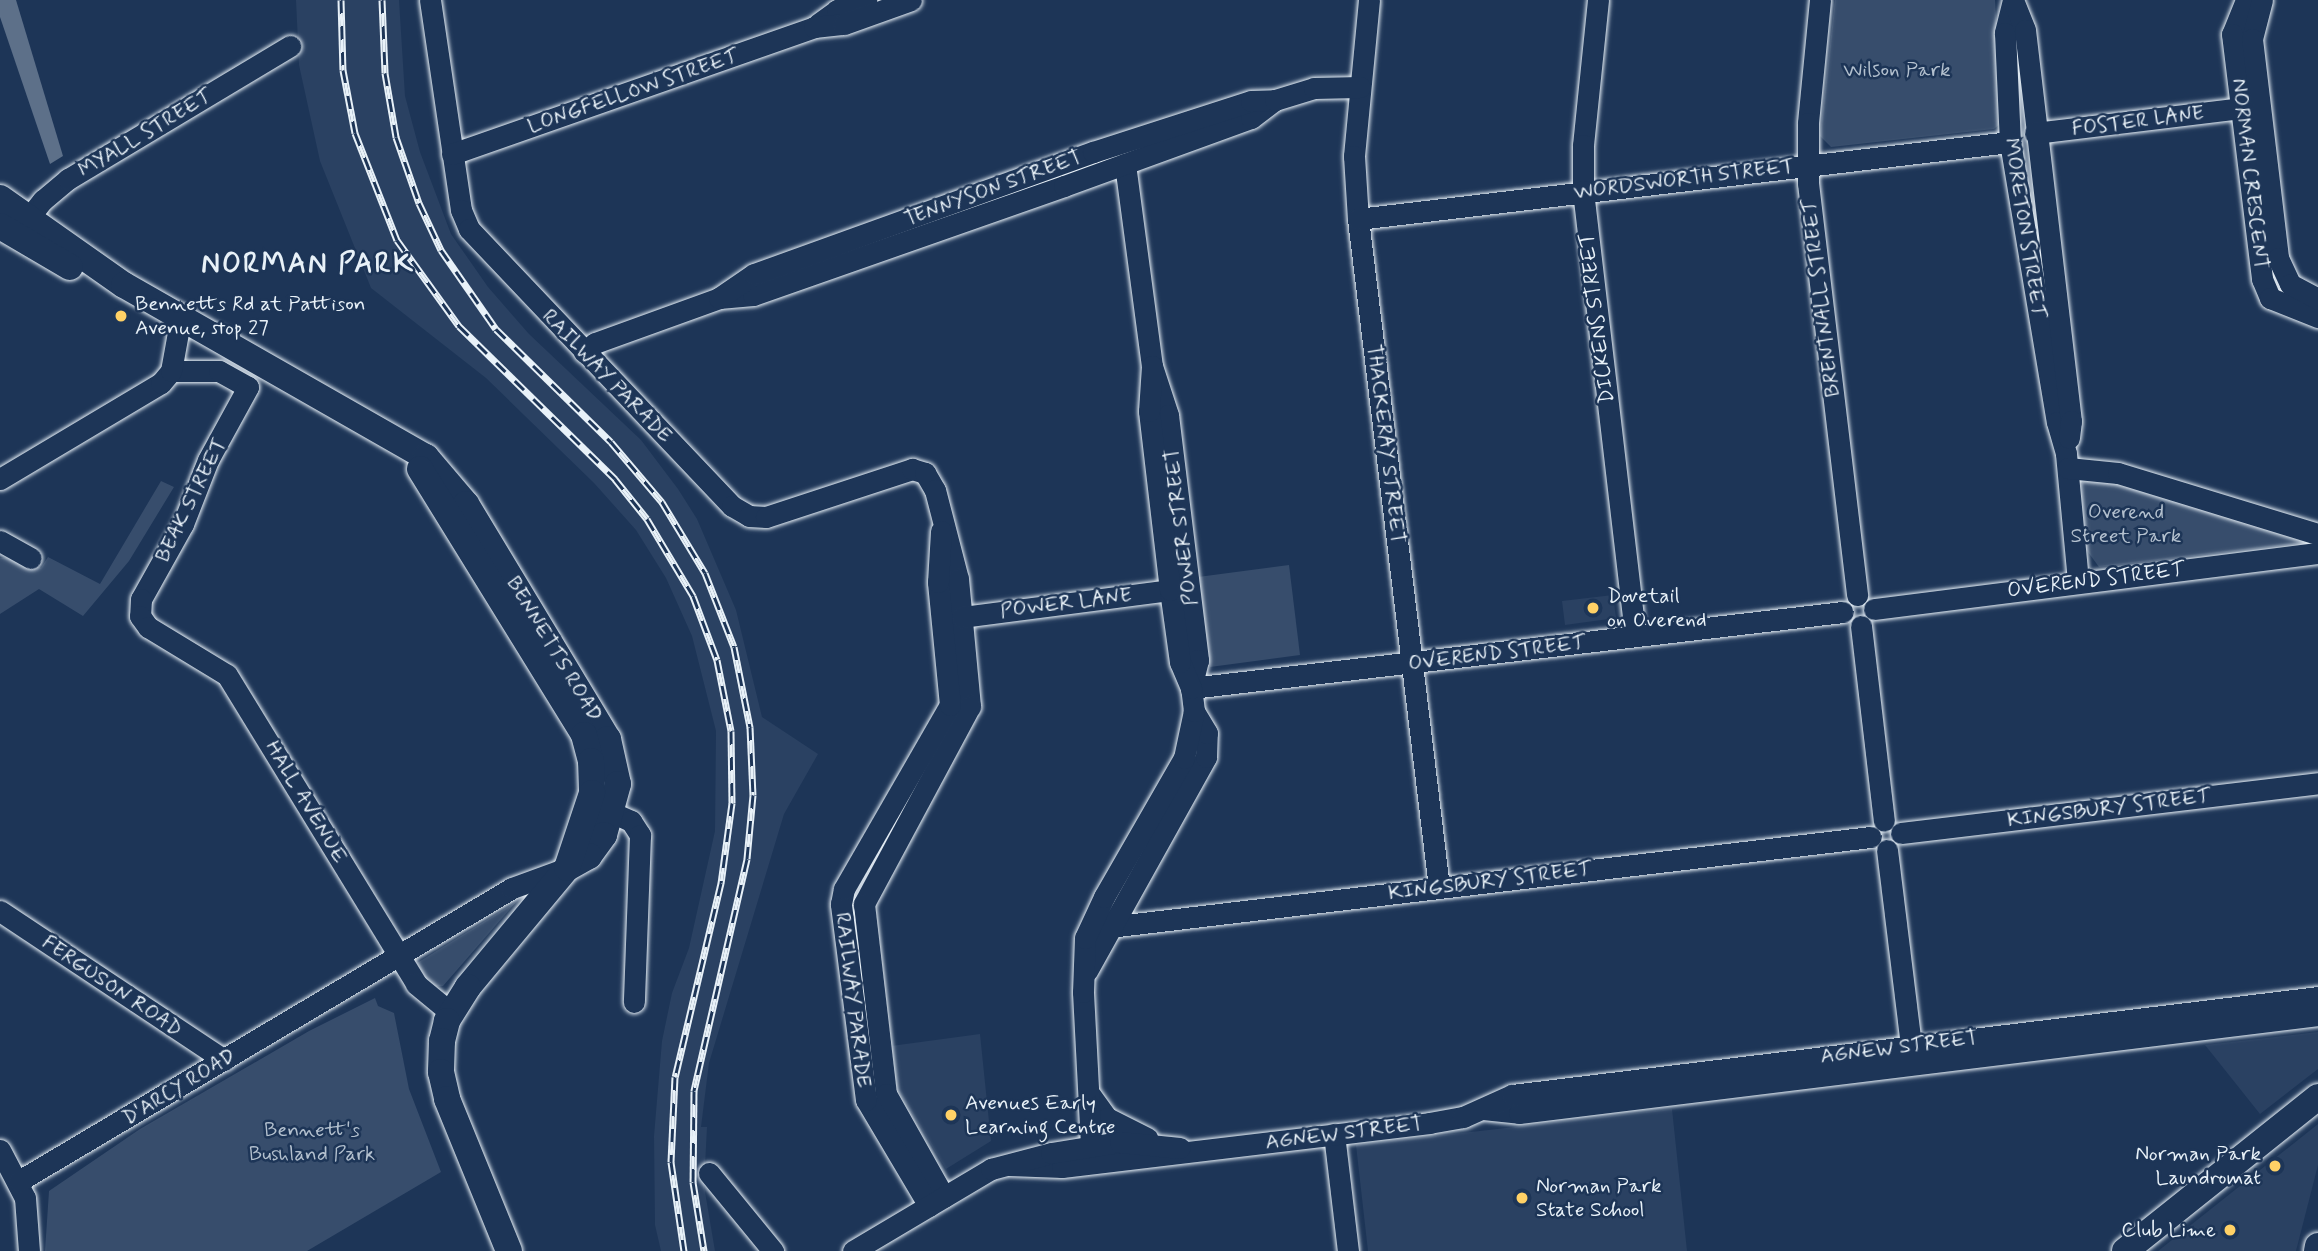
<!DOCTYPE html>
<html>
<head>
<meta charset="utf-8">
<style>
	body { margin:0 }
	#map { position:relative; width:2318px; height:1251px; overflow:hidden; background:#1d3557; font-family:Mynerve,sans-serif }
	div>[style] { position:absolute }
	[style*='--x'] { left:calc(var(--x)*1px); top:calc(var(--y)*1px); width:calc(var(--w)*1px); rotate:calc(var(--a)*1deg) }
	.built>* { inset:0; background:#2a4162 }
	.green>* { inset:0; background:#374d6c }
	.water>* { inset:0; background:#5d7089 }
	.roads { filter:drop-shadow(0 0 2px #e8f1f8) drop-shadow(0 0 2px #e8f1f8) }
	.minor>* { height:21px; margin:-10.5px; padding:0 10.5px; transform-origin:10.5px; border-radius:10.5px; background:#1d3557 }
	.major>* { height:26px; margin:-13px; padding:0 13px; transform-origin:13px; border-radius:13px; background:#1d3557 }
	.rail>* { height:7px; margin-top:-3.5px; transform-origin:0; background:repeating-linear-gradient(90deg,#1d3557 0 13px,#e8f1f8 0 26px); box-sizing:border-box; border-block:2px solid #e8f1f8 }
	.dots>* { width:19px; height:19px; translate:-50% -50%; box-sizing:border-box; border:4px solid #1d3557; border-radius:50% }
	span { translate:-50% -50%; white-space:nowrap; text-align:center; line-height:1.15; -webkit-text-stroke:5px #1d3557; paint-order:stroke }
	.park-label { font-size:21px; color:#b3c0ce }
	.street-label { font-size:21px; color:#e8f1f8 }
	.poi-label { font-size:21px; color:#e8f1f8 }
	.left { translate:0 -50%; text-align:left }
	.right { translate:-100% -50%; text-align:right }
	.district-label { font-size:28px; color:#e8f1f8; font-weight:700; letter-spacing:2px }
</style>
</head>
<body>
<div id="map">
	<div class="built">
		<i style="clip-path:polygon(296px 0,399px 0,405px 96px,420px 152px,451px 234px,488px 287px,529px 334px,641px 440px,678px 489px,697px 519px,736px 610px,762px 717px,818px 754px,784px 814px,709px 1063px,701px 1127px,707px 1127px,704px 1186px,715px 1251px,661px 1251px,655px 1225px,654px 1136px,662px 1041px,672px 993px,689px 948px,715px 831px,716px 731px,692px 636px,666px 578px,636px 530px,594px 483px,486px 378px,371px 288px,320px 161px,299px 65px)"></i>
		<i style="clip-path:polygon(1613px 595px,1616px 618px,1565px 625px,1562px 601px)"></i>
		<i style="clip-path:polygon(2318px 1032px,2318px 1069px,2260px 1114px,2205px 1045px)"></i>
		<i style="clip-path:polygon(980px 1034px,991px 1141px,946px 1169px,897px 1088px,891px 1046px)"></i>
		<i style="clip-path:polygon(1672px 1109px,1687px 1251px,1368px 1251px,1356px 1145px)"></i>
		<i style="clip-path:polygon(2318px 1124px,2318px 1165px,2296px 1251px,2158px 1251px)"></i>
	</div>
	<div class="green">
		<i style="clip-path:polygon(1835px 0,1995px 0,2002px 122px,1994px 129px,1831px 147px,1820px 136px)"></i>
		<i style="clip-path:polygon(2089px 473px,2304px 539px,2304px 543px,2099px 567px,2085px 548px,2080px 487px)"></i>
		<i style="clip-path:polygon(161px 481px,174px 487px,129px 561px,83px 616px,39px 589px,0 614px,0 558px,21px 556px,41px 568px,48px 557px,100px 584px)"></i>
		<i style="clip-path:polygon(1289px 565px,1300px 655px,1210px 667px,1198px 577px)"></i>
		<i style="clip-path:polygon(516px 902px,443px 986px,431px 987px,417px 963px)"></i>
		<i style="clip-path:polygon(375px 998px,378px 1006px,394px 1013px,409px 1089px,441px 1172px,307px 1251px,45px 1251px,49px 1191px,140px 1129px,309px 1031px)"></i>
	</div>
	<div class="water">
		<i style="clip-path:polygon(0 0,16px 0,63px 156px,50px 164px,0 17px)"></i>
	</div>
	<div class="roads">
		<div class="minor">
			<i style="--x:430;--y:0;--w:212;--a:81.6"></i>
			<i style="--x:461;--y:210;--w:21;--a:67"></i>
			<i style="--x:469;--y:229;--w:382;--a:46.5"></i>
			<i style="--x:732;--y:506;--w:20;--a:30"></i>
			<i style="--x:749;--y:516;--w:17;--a:3"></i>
			<i style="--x:766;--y:517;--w:154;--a:-18.2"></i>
			<i style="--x:912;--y:469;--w:14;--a:17"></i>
			<i style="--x:925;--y:473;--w:20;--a:60"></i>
			<i style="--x:935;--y:490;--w:92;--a:75.5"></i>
			<i style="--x:958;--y:579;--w:128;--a:84.6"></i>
			<i style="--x:970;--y:706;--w:225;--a:118.2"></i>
			<i style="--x:864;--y:904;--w:191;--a:83.4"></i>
			<i style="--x:886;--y:1094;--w:118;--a:60.6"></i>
			<i style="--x:1369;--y:0;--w:157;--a:95.5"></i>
			<i style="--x:1354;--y:156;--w:63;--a:86.4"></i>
			<i style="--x:1358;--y:219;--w:673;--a:83.09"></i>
			<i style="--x:1598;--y:0;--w:146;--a:95.9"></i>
			<i style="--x:1583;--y:145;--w:46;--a:90"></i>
			<i style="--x:1583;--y:191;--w:448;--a:83.3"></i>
			<i style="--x:1820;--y:0;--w:124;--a:95.6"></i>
			<i style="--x:1808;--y:123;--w:60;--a:90"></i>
			<i style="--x:1808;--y:183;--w:415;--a:83.2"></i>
			<i style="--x:2013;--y:0;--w:34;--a:104"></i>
			<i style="--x:2005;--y:33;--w:109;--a:87.4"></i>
			<i style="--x:2010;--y:142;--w:284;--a:80.5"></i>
			<i style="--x:2057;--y:422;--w:33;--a:74"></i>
			<i style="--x:2066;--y:454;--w:129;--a:84.6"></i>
			<i style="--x:2013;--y:0;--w:32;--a:68"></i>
			<i style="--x:2025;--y:30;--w:394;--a:83.3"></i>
			<i style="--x:2071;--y:421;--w:17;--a:97"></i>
			<i style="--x:2246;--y:0;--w:37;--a:112"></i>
			<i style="--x:2232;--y:34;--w:247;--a:83"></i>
			<i style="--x:2262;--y:279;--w:21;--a:67"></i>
			<i style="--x:2270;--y:298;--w:52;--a:21.6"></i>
			<i style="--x:2262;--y:0;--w:40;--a:104.4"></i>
			<i style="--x:2252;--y:39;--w:221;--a:83.2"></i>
			<i style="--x:2278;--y:258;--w:29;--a:65"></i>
			<i style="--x:2290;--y:284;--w:32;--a:28"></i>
			<i style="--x:818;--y:24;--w:24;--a:-36"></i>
			<i style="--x:837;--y:10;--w:31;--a:-19"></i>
			<i style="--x:2035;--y:133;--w:209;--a:-6.9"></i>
			<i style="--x:452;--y:154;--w:384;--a:-19.3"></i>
			<i style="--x:814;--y:27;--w:30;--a:-6"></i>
			<i style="--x:844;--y:24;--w:71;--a:-19.7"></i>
			<i style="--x:1125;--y:164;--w:204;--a:82.4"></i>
			<i style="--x:1152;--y:366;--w:52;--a:71.9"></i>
			<i style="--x:1168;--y:415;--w:247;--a:83"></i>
			<i style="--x:1198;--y:660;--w:29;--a:104"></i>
			<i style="--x:1358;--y:219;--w:657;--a:-6.74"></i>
			<i style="--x:20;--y:229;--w:37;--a:-52"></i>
			<i style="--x:43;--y:200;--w:33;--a:-40"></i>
			<i style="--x:68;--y:179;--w:259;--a:-30.9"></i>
			<i style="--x:719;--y:298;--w:34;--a:-5"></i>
			<i style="--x:753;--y:295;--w:330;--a:-19.3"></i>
			<i style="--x:1064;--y:186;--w:199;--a:-20"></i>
			<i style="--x:1251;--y:118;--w:30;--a:-37"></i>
			<i style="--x:584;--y:352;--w:14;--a:-39"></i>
			<i style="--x:595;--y:343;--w:132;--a:-19.9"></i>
			<i style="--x:719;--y:298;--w:42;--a:-34.4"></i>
			<i style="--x:754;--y:274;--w:360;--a:-19.8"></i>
			<i style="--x:1093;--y:152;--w:166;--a:-17.9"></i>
			<i style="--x:1251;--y:101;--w:24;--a:-2"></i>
			<i style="--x:1275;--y:100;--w:41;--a:-17.1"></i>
			<i style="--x:1314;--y:88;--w:46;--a:-1.2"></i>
			<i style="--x:171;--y:371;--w:48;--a:0"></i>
			<i style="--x:219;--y:371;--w:33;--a:29"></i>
			<i style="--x:248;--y:387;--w:83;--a:118.7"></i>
			<i style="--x:208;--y:460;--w:69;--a:111.3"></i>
			<i style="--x:183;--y:524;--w:86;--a:119.2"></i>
			<i style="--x:141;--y:599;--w:17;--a:93"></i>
			<i style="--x:140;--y:616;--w:14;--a:54"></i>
			<i style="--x:148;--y:627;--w:92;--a:31.3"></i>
			<i style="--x:227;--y:675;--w:362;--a:58.5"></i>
			<i style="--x:416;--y:984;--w:45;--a:39.6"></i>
			<i style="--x:2068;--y:468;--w:50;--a:5.7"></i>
			<i style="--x:2118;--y:473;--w:209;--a:17"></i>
			<i style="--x:0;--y:479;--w:187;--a:-30.8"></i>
			<i style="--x:161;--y:383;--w:16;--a:-50"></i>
			<i style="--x:171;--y:371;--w:56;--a:-79.7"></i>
			<i style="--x:0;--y:541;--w:35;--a:29"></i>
			<i style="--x:1874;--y:609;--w:448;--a:-7.2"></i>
			<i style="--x:962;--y:617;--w:210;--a:-7.4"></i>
			<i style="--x:1861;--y:626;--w:196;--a:83.3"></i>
			<i style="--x:1191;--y:688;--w:656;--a:-6.65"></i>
			<i style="--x:613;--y:813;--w:20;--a:24"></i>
			<i style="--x:631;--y:821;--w:17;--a:57"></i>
			<i style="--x:640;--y:835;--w:167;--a:92.1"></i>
			<i style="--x:1901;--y:833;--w:420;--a:-6.8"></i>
			<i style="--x:1887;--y:850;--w:196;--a:83"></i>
			<i style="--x:0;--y:911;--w:269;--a:33.6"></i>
			<i style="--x:1109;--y:927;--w:767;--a:-6.74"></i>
			<i style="--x:1087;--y:971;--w:245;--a:-60.9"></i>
			<i style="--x:1206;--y:757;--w:24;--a:-88"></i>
			<i style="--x:1207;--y:733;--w:26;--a:-121"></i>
			<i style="--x:1091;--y:1096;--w:27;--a:54"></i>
			<i style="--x:1107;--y:1118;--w:45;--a:26.6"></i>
			<i style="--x:1483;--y:1109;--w:36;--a:6"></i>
			<i style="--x:1519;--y:1113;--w:805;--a:-6.99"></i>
			<i style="--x:1334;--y:1134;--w:118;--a:83.2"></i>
			<i style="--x:1091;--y:1145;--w:153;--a:-93"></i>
			<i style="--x:1083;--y:992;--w:54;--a:-87.9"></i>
			<i style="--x:1085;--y:938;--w:45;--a:-65.1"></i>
			<i style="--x:1104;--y:897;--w:160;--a:-60.1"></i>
			<i style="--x:1184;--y:758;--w:48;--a:-78"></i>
			<i style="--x:1194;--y:711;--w:23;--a:-97"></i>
			<i style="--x:1191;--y:688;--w:28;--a:-113"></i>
			<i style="--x:1180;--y:662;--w:73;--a:-97.9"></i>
			<i style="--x:1170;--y:590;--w:180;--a:-96.7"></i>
			<i style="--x:1149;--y:411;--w:45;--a:-86.2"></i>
			<i style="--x:0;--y:1150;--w:54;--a:62.5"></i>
			<i style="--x:25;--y:1198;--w:53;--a:85.7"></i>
			<i style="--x:1009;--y:1165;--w:53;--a:2.2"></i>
			<i style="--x:1062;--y:1167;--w:370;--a:-6.8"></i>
			<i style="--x:1429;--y:1123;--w:35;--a:-10"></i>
			<i style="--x:1463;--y:1117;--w:54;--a:-24.2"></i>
			<i style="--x:1512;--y:1095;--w:812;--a:-6.93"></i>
			<i style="--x:709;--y:1173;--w:101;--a:50.6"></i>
			<i style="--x:19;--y:1181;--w:573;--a:-30.72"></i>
			<i style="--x:512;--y:888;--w:59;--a:-20"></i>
			<i style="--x:929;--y:1206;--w:123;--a:-120.7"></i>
			<i style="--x:866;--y:1100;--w:198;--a:-97.3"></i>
			<i style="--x:841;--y:904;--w:15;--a:-79"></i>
			<i style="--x:844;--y:889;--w:212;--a:-60.1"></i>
			<i style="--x:950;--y:705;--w:124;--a:-95.6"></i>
			<i style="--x:938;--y:582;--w:51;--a:-86.6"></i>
			<i style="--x:853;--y:1251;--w:161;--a:-30.7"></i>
			<i style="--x:991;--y:1169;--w:62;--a:-14.9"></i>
			<i style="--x:1051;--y:1153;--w:70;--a:-9.1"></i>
			<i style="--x:1120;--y:1142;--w:60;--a:5.7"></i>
		</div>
		<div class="major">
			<i style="--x:0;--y:198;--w:151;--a:35.1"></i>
			<i style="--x:124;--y:285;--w:348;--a:29.7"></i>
			<i style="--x:426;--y:457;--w:62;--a:49.6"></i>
			<i style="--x:466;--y:504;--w:275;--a:58.9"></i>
			<i style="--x:608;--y:739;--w:46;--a:77.5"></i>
			<i style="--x:618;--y:784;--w:53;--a:105.4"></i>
			<i style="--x:604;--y:835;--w:26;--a:126"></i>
			<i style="--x:589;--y:856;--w:25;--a:151"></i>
			<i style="--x:567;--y:868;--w:155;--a:129.8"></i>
			<i style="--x:468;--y:987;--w:40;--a:122"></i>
			<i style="--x:447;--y:1021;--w:21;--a:104"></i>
			<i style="--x:442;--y:1041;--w:31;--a:92"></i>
			<i style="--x:441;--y:1072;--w:28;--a:77"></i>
			<i style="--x:447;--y:1099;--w:164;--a:67.8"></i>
			<i style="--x:0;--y:226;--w:81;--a:30.4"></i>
			<i style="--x:420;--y:469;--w:312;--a:58.3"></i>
			<i style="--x:584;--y:735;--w:27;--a:75"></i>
			<i style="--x:591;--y:761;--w:32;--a:88"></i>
			<i style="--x:592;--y:793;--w:79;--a:108.4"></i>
			<i style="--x:2125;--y:1251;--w:247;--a:-38.6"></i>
			<i style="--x:2317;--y:1251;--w:5;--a:-79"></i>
		</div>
	</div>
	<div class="rail">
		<i style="--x:341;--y:0;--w:70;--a:88.4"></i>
		<i style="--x:343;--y:70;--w:64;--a:79.2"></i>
		<i style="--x:355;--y:133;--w:115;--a:68.6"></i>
		<i style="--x:397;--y:240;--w:106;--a:54.2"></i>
		<i style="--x:459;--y:326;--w:219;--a:44.4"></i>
		<i style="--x:615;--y:479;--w:51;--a:51.3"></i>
		<i style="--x:647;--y:519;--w:90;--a:59.1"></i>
		<i style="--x:693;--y:596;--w:68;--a:69.4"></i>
		<i style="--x:717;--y:660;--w:72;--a:78.8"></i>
		<i style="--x:731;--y:731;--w:72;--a:89.2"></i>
		<i style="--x:732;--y:803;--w:81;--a:97.8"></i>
		<i style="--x:721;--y:883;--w:199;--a:103.3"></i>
		<i style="--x:675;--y:1077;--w:85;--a:92.7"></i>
		<i style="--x:671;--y:1162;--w:90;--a:81.7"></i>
		<i style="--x:382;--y:0;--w:73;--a:87.6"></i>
		<i style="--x:385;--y:73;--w:65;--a:80.2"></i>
		<i style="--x:396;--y:137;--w:70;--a:70.8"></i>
		<i style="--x:419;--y:203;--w:52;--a:64.9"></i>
		<i style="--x:441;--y:250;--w:96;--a:55.2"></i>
		<i style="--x:496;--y:329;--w:161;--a:44.5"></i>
		<i style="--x:611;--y:442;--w:79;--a:49.6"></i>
		<i style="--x:662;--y:502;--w:83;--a:58.8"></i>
		<i style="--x:705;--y:573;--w:79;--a:68.6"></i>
		<i style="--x:734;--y:647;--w:82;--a:78.7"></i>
		<i style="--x:750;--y:727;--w:68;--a:87.5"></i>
		<i style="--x:753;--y:795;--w:64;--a:95.4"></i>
		<i style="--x:747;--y:859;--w:238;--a:102.9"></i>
		<i style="--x:694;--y:1091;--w:91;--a:90.6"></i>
		<i style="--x:693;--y:1182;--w:70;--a:80.9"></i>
	</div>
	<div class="dots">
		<i style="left:121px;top:316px;background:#ffd166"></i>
		<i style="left:1593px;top:608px;background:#ffd166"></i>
		<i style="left:951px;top:1115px;background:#ffd166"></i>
		<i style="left:2275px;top:1166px;background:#ffd166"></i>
		<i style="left:1522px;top:1198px;background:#ffd166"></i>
		<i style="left:2230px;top:1230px;background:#ffd166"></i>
	</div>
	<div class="park-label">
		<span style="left:1897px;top:70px">Wilson Park</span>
		<span style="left:2126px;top:524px">Overend<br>Street Park</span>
		<span style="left:312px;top:1142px">Bennett's<br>Bushland Park</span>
	</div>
	<div class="street-label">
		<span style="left:633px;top:91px;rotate:-19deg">LONGFELLOW STREET</span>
		<span style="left:2138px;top:121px;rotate:-7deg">FOSTER LANE</span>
		<span style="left:145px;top:133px;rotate:-31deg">MYALL STREET</span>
		<span style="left:2250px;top:174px;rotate:83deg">NORMAN CRESCENT</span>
		<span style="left:1684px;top:179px;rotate:-7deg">WORDSWORTH STREET</span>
		<span style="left:993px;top:188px;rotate:-20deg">TENNYSON STREET</span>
		<span style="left:2025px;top:228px;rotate:81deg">MORETON STREET</span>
		<span style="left:1821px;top:298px;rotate:-97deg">BRENTNALL STREET</span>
		<span style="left:1597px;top:318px;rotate:-97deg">DICKENS STREET</span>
		<span style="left:607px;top:376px;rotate:46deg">RAILWAY PARADE</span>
		<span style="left:1386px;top:444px;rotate:83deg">THACKERAY STREET</span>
		<span style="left:191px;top:500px;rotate:-64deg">BEAK STREET</span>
		<span style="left:1181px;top:527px;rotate:-97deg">POWER STREET</span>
		<span style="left:2096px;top:580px;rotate:-7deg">OVEREND STREET</span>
		<span style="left:1066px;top:603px;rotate:-7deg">POWER LANE</span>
		<span style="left:554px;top:649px;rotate:59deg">BENNETTS ROAD</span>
		<span style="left:1497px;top:653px;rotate:-7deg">OVEREND STREET</span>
		<span style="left:306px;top:802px;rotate:59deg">HALL AVENUE</span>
		<span style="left:2109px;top:808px;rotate:-7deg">KINGSBURY STREET</span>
		<span style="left:1490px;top:881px;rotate:-7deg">KINGSBURY STREET</span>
		<span style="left:112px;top:986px;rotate:34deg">FERGUSON ROAD</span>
		<span style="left:853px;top:1000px;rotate:83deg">RAILWAY PARADE</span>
		<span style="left:1899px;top:1047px;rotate:-7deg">AGNEW STREET</span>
		<span style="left:179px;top:1087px;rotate:-31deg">D'ARCY ROAD</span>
		<span style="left:1344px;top:1133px;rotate:-7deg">AGNEW STREET</span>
	</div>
	<div class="poi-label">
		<span class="left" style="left:135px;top:316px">Bennetts Rd at Pattison<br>Avenue, stop 27</span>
		<span class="left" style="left:1607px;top:608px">Dovetail<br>on Overend</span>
		<span class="left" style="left:965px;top:1115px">Avenues Early<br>Learning Centre</span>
		<span class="right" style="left:2261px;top:1166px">Norman Park<br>Laundromat</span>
		<span class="left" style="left:1536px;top:1198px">Norman Park<br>State School</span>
		<span class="right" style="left:2216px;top:1230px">Club Lime</span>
	</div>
	<div class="district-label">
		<span style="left:308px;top:265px">NORMAN PARK</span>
	</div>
</div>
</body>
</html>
